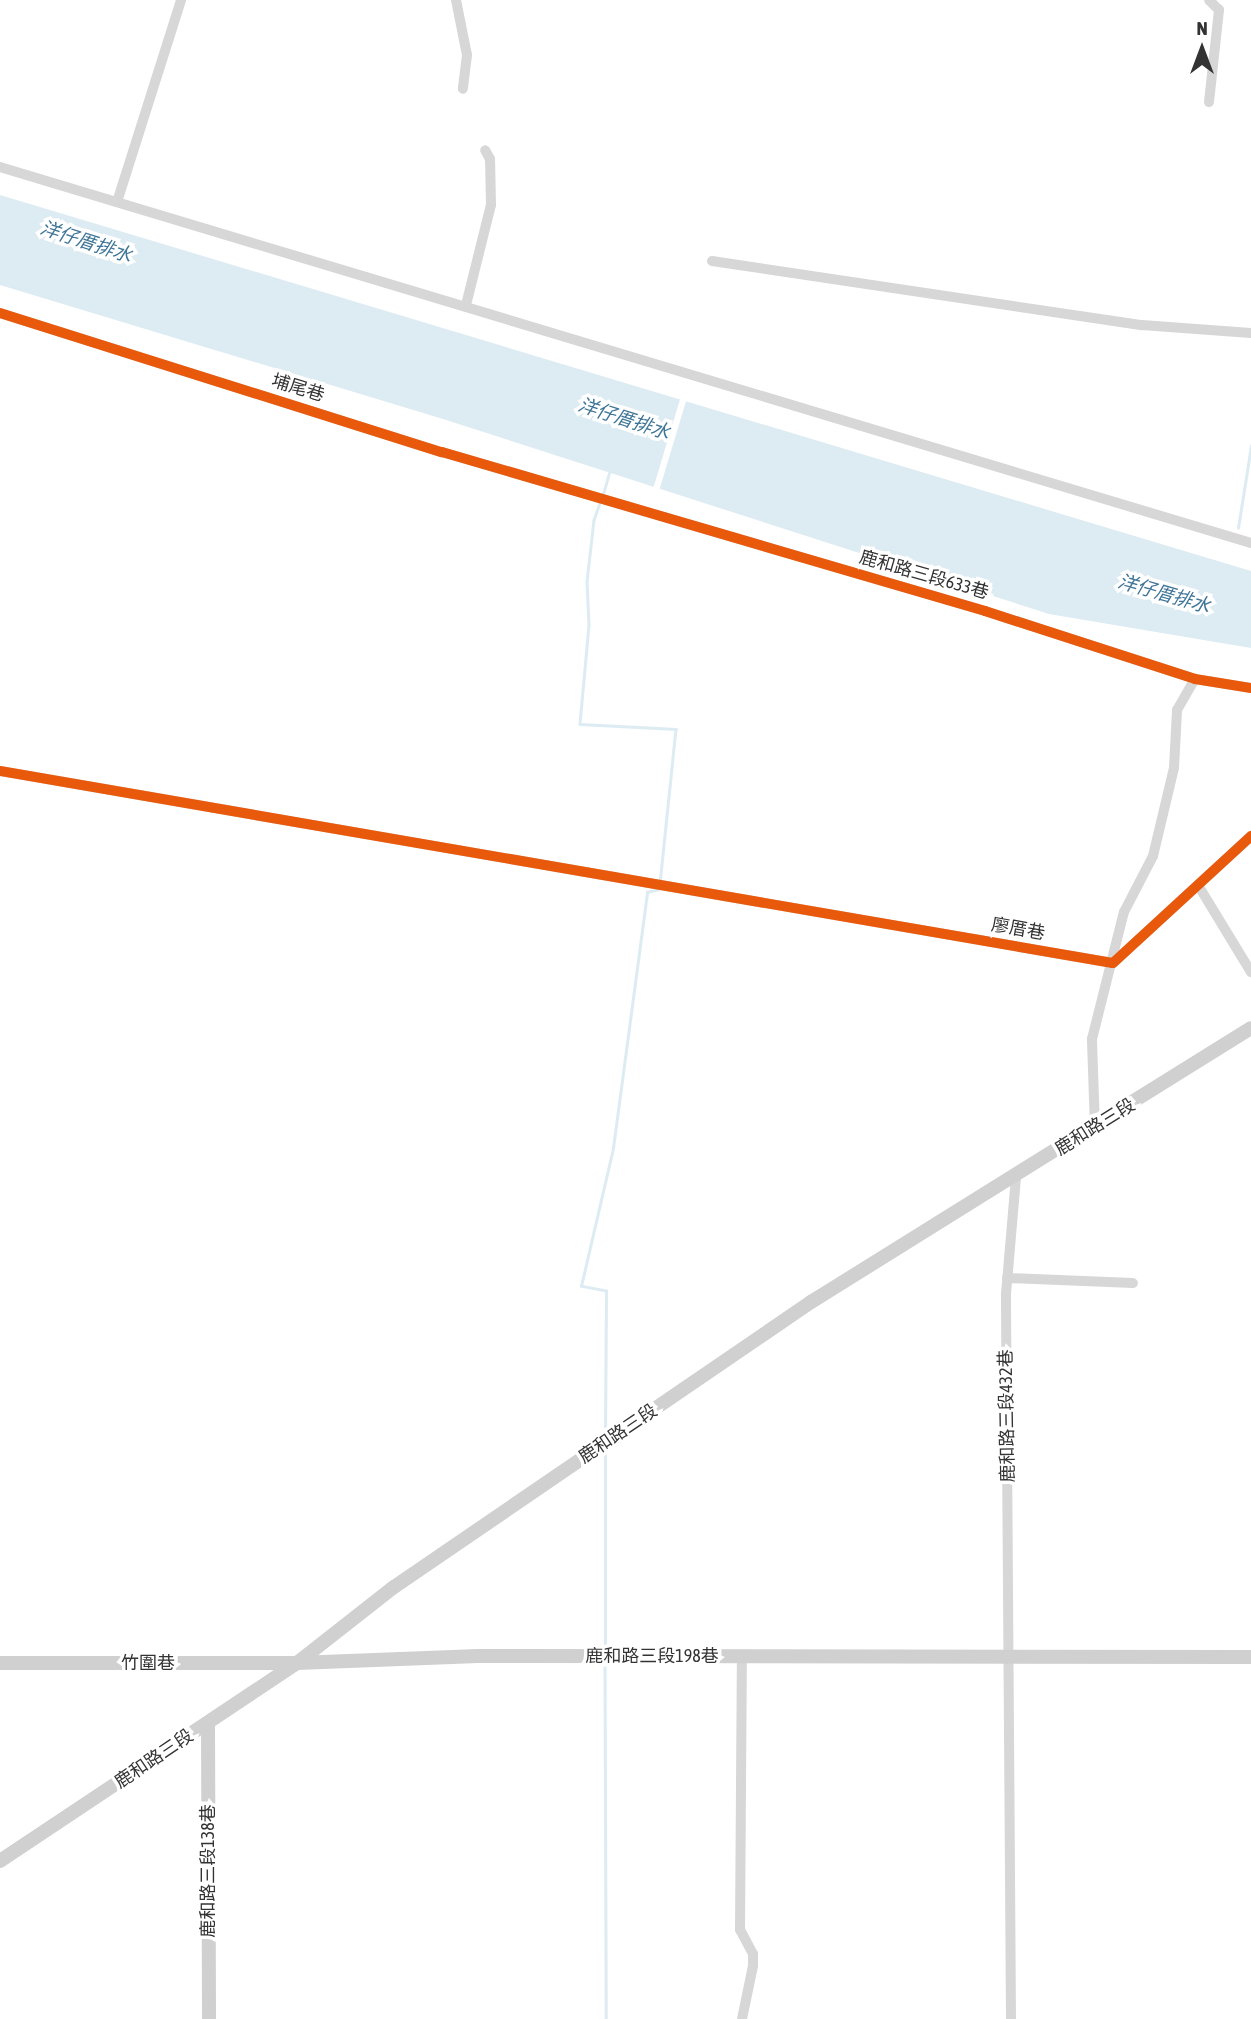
<!DOCTYPE html>
<html>
<head>
<meta charset="utf-8">
<style>
	body { margin:0 }
	#map { position:relative; width:1251px; height:2019px; overflow:hidden; background:#fff; font-family:"Asap Condensed","Noto Sans TC",sans-serif }
	div>[style] { position:absolute }
	[style*='--x'] { left:calc(var(--x)*1px); top:calc(var(--y)*1px); width:calc(var(--w)*1px); rotate:calc(var(--a)*1deg) }
	.water>* { inset:0; background:#ddebf3 }
	.pier>* { inset:0; background:#fff }
	.stream>* { height:2.5px; margin:-1.25px; padding:0 1.25px; transform-origin:1.25px; border-radius:1.25px; background:#ddebf3 }
	.street>* { height:10px; margin:-5px; padding:0 5px; transform-origin:5px; border-radius:5px; background:#d7d7d7 }
	.secondary>* { height:14px; margin:-7px; padding:0 7px; transform-origin:7px; border-radius:7px; background:#d0d0d0 }
	.cycleway>* { height:10px; margin:-5px; padding:0 5px; transform-origin:5px; border-radius:5px; background:#e8590c }
	span { translate:-50% -50%; white-space:nowrap; text-align:center; line-height:1.15; -webkit-text-stroke:7px #fff; paint-order:stroke }
	.street-label { font-size:18px; color:#333 }
	.water-label { font-size:19px; color:#3f7597; font-style:italic }
	.north { position:absolute; left:1167px; top:14px; width:70px; height:70px; -webkit-text-stroke:5px #fff; paint-order:stroke; rotate:0deg; font-size:19px; font-weight:700; line-height:28px; text-align:center; color:#333 }
	.north::after { content:''; display:block; margin:auto; width:24px; height:32px; background:#333; clip-path:polygon(50% 0,100% 100%,50% 72%,0 100%) }
</style>
</head>
<body>
<div id="map">
	<div class="water">
		<i style="clip-path:polygon(0 195px,1251px 571px,1251px 648px,1049px 614px,443px 419px,0 285px)"></i>
	</div>
	<div class="pier">
		<i style="clip-path:polygon(681px 396px,687px 398px,659px 491px,653px 489px)"></i>
	</div>
	<div class="stream">
		<i style="--x:603;--y:494;--w:25;--a:-74"></i>
		<i style="--x:601;--y:500;--w:21;--a:109"></i>
		<i style="--x:594;--y:520;--w:61;--a:96.5"></i>
		<i style="--x:587;--y:581;--w:44;--a:87.4"></i>
		<i style="--x:589;--y:625;--w:99;--a:95.2"></i>
		<i style="--x:580;--y:724;--w:96;--a:3"></i>
		<i style="--x:676;--y:729;--w:155;--a:95.9"></i>
		<i style="--x:1238;--y:528;--w:83;--a:-81"></i>
		<i style="--x:605;--y:1435;--w:144;--a:-89.6"></i>
		<i style="--x:606;--y:1291;--w:25;--a:-169"></i>
		<i style="--x:581;--y:1286;--w:142;--a:-76.9"></i>
		<i style="--x:613;--y:1148;--w:258;--a:-82.4"></i>
		<i style="--x:647;--y:892;--w:12;--a:-14"></i>
		<i style="--x:605;--y:1652;--w:204;--a:-90"></i>
		<i style="--x:605;--y:1662;--w:357;--a:89.8"></i>
	</div>
	<div class="street">
		<i style="--x:456;--y:0;--w:56;--a:78.7"></i>
		<i style="--x:467;--y:55;--w:34;--a:97"></i>
		<i style="--x:1209;--y:102;--w:93;--a:-83.8"></i>
		<i style="--x:1219;--y:10;--w:14;--a:-135"></i>
		<i style="--x:0;--y:167;--w:1306;--a:16.73"></i>
		<i style="--x:117;--y:202;--w:212;--a:-72.4"></i>
		<i style="--x:712;--y:261;--w:435;--a:8.5"></i>
		<i style="--x:1142;--y:325;--w:109;--a:4.2"></i>
		<i style="--x:466;--y:305;--w:103;--a:-76"></i>
		<i style="--x:491;--y:205;--w:46;--a:-91.2"></i>
		<i style="--x:490;--y:159;--w:10;--a:-119"></i>
		<i style="--x:0;--y:313;--w:463;--a:17.5"></i>
		<i style="--x:442;--y:452;--w:566;--a:16.32"></i>
		<i style="--x:985;--y:611;--w:221;--a:17.9"></i>
		<i style="--x:1195;--y:679;--w:57;--a:9.1"></i>
		<i style="--x:0;--y:771;--w:1129;--a:9.79"></i>
		<i style="--x:1113;--y:963;--w:188;--a:-42.6"></i>
		<i style="--x:1198;--y:885;--w:102;--a:58.7"></i>
		<i style="--x:1095;--y:1127;--w:88;--a:-92"></i>
		<i style="--x:1092;--y:1039;--w:131;--a:-75.9"></i>
		<i style="--x:1124;--y:912;--w:63;--a:-62.6"></i>
		<i style="--x:1153;--y:856;--w:90;--a:-76.6"></i>
		<i style="--x:1174;--y:768;--w:58;--a:-87"></i>
		<i style="--x:1177;--y:710;--w:36;--a:-60"></i>
		<i style="--x:1007;--y:1278;--w:126;--a:2.3"></i>
		<i style="--x:742;--y:2019;--w:54;--a:-78.3"></i>
		<i style="--x:753;--y:1966;--w:12;--a:-90"></i>
		<i style="--x:753;--y:1954;--w:27;--a:-118"></i>
		<i style="--x:740;--y:1930;--w:274;--a:-89.6"></i>
		<i style="--x:1011;--y:2019;--w:725;--a:-90.4"></i>
		<i style="--x:1006;--y:1294;--w:117;--a:-85.1"></i>
	</div>
	<div class="secondary">
		<i style="--x:0;--y:1663;--w:297;--a:0"></i>
		<i style="--x:297;--y:1663;--w:181;--a:-2.2"></i>
		<i style="--x:478;--y:1656;--w:773;--a:0.07"></i>
		<i style="--x:208;--y:1723;--w:296;--a:89.8"></i>
		<i style="--x:0;--y:1861;--w:357;--a:-33.7"></i>
		<i style="--x:297;--y:1663;--w:123;--a:-38.1"></i>
		<i style="--x:394;--y:1587;--w:505;--a:-34.35"></i>
		<i style="--x:811;--y:1302;--w:518;--a:-31.91"></i>
	</div>
	<div class="cycleway">
		<i style="--x:0;--y:313;--w:463;--a:17.5"></i>
		<i style="--x:442;--y:452;--w:566;--a:16.32"></i>
		<i style="--x:985;--y:611;--w:221;--a:17.9"></i>
		<i style="--x:1195;--y:679;--w:57;--a:9.1"></i>
		<i style="--x:0;--y:771;--w:1129;--a:9.79"></i>
		<i style="--x:1113;--y:963;--w:188;--a:-42.6"></i>
	</div>
	<div class="street-label">
		<span style="left:298px;top:388px;rotate:17deg">埔尾巷</span>
		<span style="left:924px;top:575px;rotate:16deg">鹿和路三段633巷</span>
		<span style="left:1018px;top:929px;rotate:10deg">廖厝巷</span>
		<span style="left:1095px;top:1127px;rotate:-32deg">鹿和路三段</span>
		<span style="left:1007px;top:1416px;rotate:-91deg">鹿和路三段432巷</span>
		<span style="left:618px;top:1434px;rotate:-34deg">鹿和路三段</span>
		<span style="left:652px;top:1656px">鹿和路三段198巷</span>
		<span style="left:148px;top:1663px">竹圍巷</span>
		<span style="left:154px;top:1759px;rotate:-34deg">鹿和路三段</span>
		<span style="left:208px;top:1871px;rotate:-90deg">鹿和路三段138巷</span>
	</div>
	<div class="water-label">
		<span style="left:86px;top:242px;rotate:18deg">洋仔厝排水</span>
		<span style="left:624px;top:419px;rotate:18deg">洋仔厝排水</span>
		<span style="left:1164px;top:594px;rotate:16deg">洋仔厝排水</span>
	</div>
	<div class="north">N</div>
</div>
</body>
</html>
